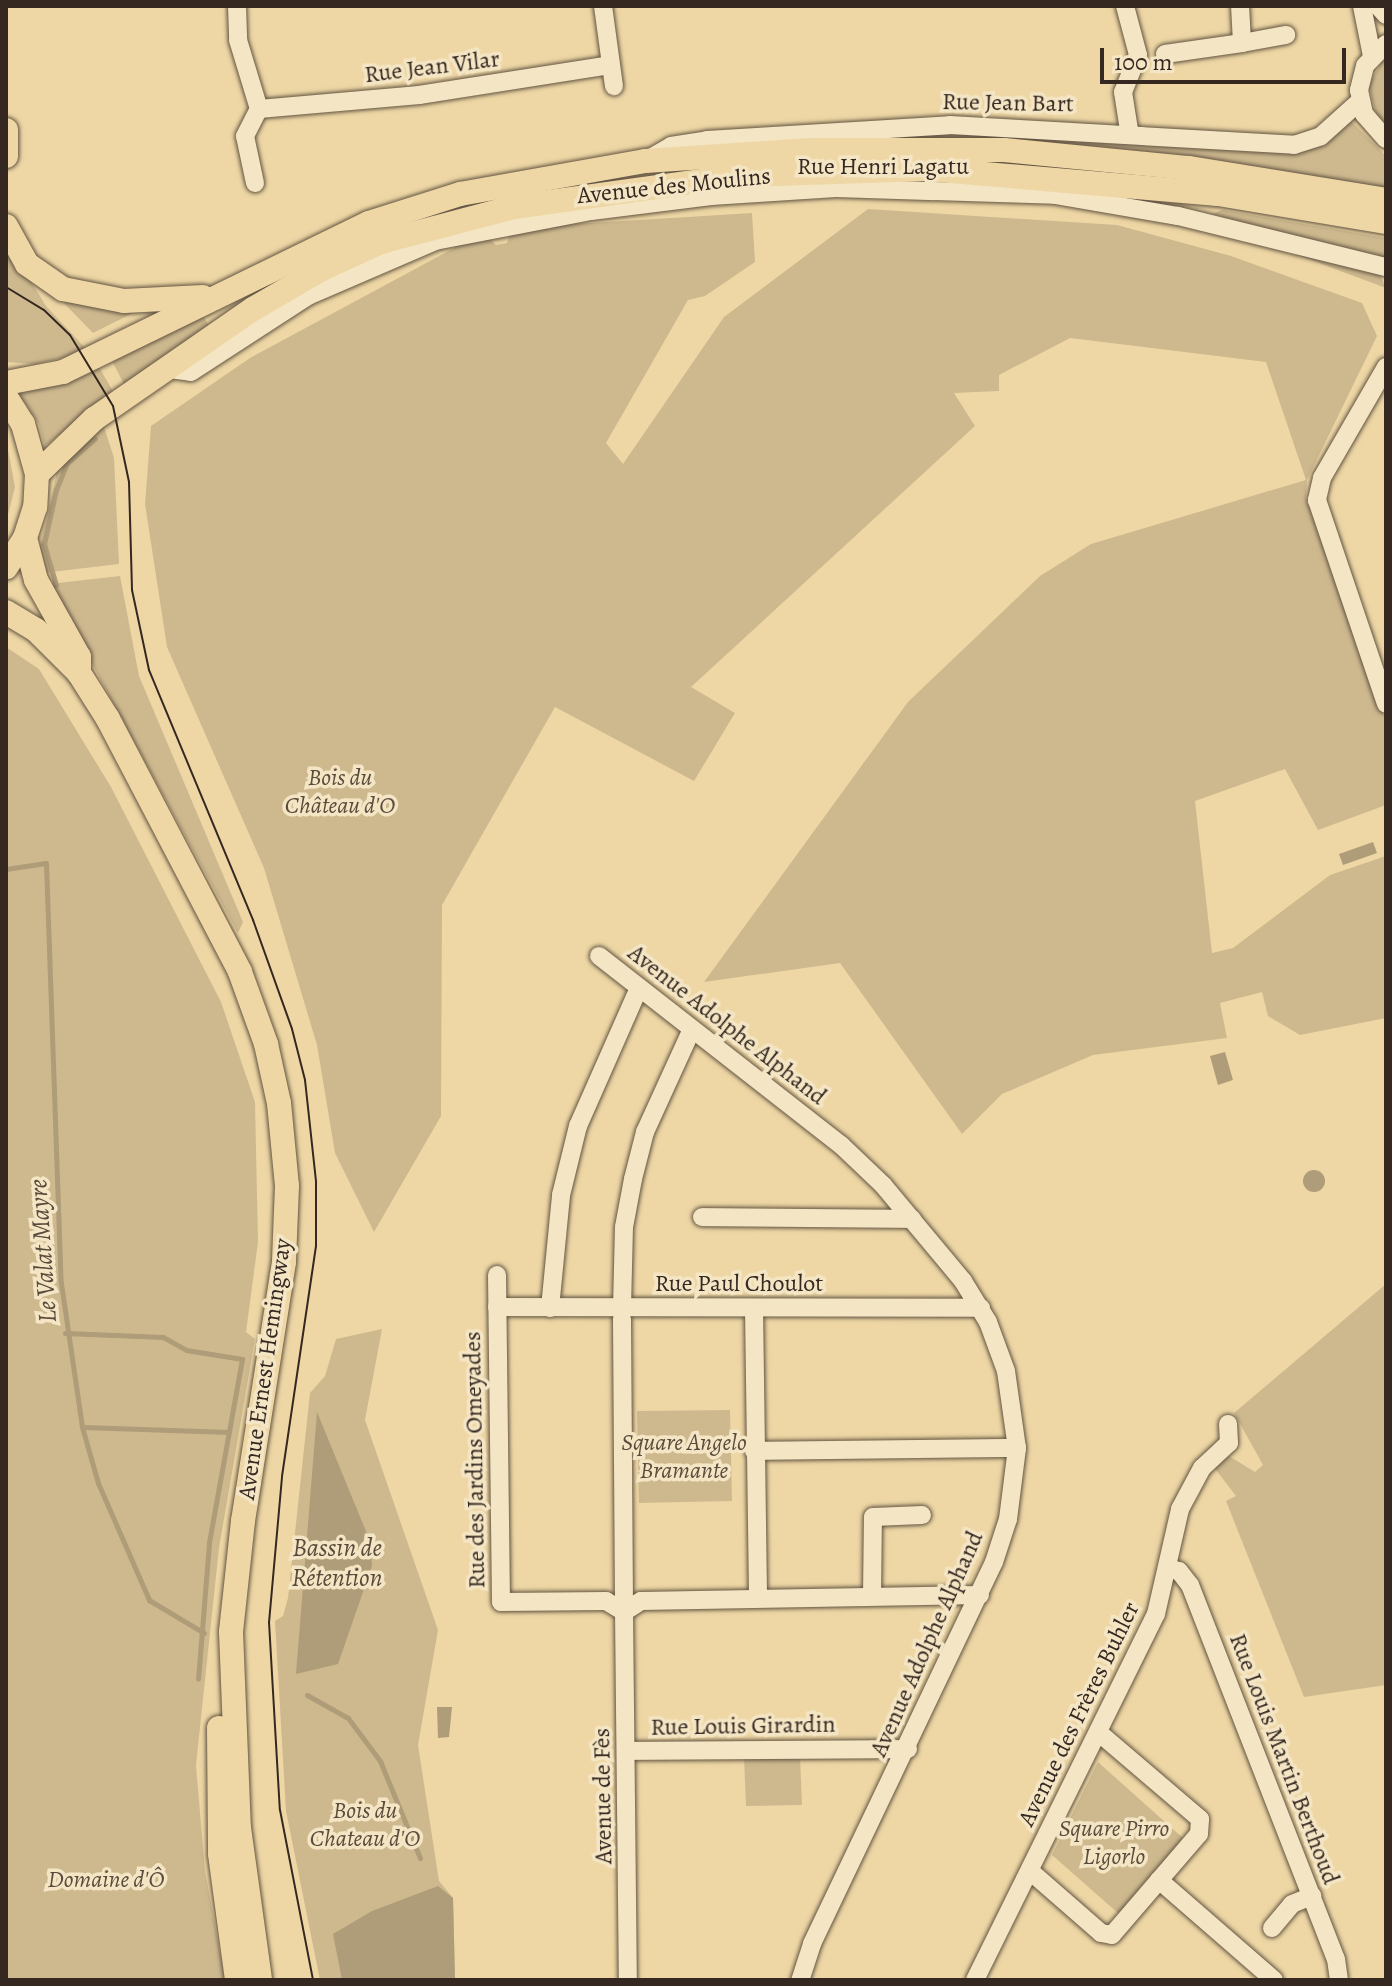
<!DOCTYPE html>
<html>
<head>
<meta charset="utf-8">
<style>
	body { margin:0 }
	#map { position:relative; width:1392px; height:1986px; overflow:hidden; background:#eed7a5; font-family:Alegreya,serif }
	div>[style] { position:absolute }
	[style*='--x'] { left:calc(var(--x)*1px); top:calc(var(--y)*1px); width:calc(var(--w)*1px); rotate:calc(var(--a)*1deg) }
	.green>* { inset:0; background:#ceb98f }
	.water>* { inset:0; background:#af9c78 }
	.round { border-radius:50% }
	.stream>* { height:5px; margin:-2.5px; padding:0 2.5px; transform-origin:2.5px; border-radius:2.5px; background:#af9c78 }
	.roads { filter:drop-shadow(0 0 2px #625442) drop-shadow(0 0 2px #625442) }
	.minor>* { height:18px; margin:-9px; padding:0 9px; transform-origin:9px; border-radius:9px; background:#f4e5c4 }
	.major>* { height:24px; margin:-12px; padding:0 12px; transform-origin:12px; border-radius:12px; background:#eed7a5 }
	.tram>* { height:2px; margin:-1px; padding:0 1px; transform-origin:1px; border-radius:1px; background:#342821 }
	span { translate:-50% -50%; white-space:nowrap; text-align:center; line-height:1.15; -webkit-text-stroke:7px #f4e5c4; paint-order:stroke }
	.street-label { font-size:24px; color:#342821 }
	.park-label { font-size:24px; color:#5a4c3c; font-style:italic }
	.water-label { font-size:26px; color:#594b3b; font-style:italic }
	.frame { position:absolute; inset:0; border:8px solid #342821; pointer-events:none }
	.scale { position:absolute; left:1100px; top:48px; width:246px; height:36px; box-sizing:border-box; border:4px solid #342821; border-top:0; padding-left:10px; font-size:24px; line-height:28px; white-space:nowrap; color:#342821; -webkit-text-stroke:6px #f4e5c4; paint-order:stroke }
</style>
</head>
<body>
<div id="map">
	<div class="green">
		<i style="clip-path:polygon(1386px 54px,1386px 126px,1376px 114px,1369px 85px)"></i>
		<i style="clip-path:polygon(1350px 120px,1386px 156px,1386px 192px,820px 136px,898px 131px,1297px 153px,1324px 142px)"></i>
		<i style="clip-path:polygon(868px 209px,1117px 225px,1231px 256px,1362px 303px,1377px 336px,1307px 480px,1306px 498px,1386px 722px,1386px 805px,1318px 830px,1285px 769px,1195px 801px,1212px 953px,1233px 948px,1330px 875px,1386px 856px,1386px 1018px,1300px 1035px,1268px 1016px,1262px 992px,1220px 1003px,1227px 1038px,1093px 1055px,1002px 1094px,962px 1134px,840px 963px,704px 982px,908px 702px,1040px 576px,1091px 544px,1306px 480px,1266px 362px,1070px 338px,999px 375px,999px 391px,954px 393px,975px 426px,691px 687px,735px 713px,694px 781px,555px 707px,442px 905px,441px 1116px,374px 1232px,335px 1153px,317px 1045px,264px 868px,167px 647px,145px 504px,151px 426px,250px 358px,467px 241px,488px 237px,496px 245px,507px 243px,511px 231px,558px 225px,752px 213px,755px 262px,705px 296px,688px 300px,606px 443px,623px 464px,724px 317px)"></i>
		<i style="clip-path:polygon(1222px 210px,1386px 238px,1386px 262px,1212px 214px)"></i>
		<i style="clip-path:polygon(6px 241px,46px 306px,89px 352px,35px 364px,6px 362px)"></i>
		<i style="clip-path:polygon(1276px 247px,1380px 275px,1386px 288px)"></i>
		<i style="clip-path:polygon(56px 295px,143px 308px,93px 333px)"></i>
		<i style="clip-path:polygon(203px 316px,209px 326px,125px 386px,112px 361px)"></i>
		<i style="clip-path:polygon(99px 367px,114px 393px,45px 446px,39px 424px,19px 394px)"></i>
		<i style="clip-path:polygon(103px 424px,114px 458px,119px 564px,43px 573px,38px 554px,57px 472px)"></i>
		<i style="clip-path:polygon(6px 439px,15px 487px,6px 523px)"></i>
		<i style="clip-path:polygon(120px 576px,139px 676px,243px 922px,238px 933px,49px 584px)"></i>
		<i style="clip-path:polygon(6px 647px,39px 669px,111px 787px,221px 1002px,255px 1102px,258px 1242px,246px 1332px,255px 1339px,219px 1548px,196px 1765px,205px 1871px,225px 1980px,6px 1980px)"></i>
		<i style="clip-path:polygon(1386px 1284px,1386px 1685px,1304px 1697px,1226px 1501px,1236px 1496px,1213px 1466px,1229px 1456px,1255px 1472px,1263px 1465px,1234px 1413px)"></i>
		<i style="clip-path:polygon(382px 1329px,365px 1420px,438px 1630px,418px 1745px,439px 1881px,453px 1898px,455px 1980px,320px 1980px,286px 1811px,275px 1621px,283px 1616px,288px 1598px,310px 1393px,325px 1376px,336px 1339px)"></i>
		<i style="clip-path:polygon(730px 1410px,732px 1501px,639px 1503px,637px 1411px)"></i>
		<i style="clip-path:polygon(744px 1756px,800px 1756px,802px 1805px,746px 1806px)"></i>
		<i style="clip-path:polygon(1098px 1762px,1184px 1839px,1119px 1914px,1052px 1855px)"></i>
	</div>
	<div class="water">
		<i style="clip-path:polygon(1373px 842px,1377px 853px,1343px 865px,1339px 854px)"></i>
		<i style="clip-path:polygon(1225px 1052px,1233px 1080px,1218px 1085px,1210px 1056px)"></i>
		<i class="round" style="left:1303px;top:1170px;width:22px;height:22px"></i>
		<i style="clip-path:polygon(317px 1412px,370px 1541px,372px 1566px,338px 1664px,296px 1674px)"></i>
		<i style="clip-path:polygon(437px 1707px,452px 1707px,449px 1737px,438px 1738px)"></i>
		<i style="clip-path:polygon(438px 1886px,453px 1898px,455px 1980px,342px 1980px,333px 1934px,372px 1911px)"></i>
	</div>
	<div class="stream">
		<i style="--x:56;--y:585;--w:43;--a:-106.3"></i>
		<i style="--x:44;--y:544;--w:55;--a:-77.5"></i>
		<i style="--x:56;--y:490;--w:29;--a:-68"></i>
		<i style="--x:67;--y:463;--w:37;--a:-41"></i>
		<i style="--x:6;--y:869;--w:40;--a:-8.5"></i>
		<i style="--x:46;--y:863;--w:420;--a:88"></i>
		<i style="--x:61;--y:1283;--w:146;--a:81.7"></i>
		<i style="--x:82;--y:1427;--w:58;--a:74.1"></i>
		<i style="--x:98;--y:1483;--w:128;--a:66.4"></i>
		<i style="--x:149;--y:1600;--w:64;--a:31"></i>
		<i style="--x:65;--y:1333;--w:98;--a:2.3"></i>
		<i style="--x:163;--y:1337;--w:26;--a:29"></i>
		<i style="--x:186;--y:1350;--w:57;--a:9.1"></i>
		<i style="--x:242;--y:1359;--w:187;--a:100.2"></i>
		<i style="--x:209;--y:1543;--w:136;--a:94.6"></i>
		<i style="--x:83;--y:1427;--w:146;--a:2"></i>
		<i style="--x:307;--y:1695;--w:47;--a:29.3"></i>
		<i style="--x:348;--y:1718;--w:54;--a:53.3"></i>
		<i style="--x:380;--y:1761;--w:105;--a:67.6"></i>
	</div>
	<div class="roads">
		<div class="minor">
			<i style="--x:237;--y:6;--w:34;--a:88"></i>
			<i style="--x:238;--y:40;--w:72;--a:73.1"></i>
			<i style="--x:259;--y:109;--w:161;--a:-5"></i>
			<i style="--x:419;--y:95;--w:193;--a:-8.9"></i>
			<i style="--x:603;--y:6;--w:81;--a:82.2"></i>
			<i style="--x:1125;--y:6;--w:51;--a:75.1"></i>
			<i style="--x:1138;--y:55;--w:40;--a:112"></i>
			<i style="--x:1123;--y:92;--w:39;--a:81"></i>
			<i style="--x:1362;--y:6;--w:51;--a:78.7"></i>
			<i style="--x:1378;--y:6;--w:12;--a:48"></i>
			<i style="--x:1242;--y:43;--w:45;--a:-10.3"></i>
			<i style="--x:1386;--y:44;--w:30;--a:134"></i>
			<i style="--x:1365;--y:66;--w:25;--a:104"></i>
			<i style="--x:1359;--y:90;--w:25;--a:78"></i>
			<i style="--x:1364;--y:114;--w:33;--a:49"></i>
			<i style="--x:1165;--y:54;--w:78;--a:-8.1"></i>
			<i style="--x:1242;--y:43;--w:37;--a:-93"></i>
			<i style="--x:647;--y:160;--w:28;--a:-30"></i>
			<i style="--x:671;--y:146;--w:36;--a:-9"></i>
			<i style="--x:707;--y:140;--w:243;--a:-3.5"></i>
			<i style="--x:950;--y:125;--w:345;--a:3.3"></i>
			<i style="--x:1294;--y:145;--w:28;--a:-18"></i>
			<i style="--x:1321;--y:136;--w:52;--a:-41.9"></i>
			<i style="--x:255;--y:183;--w:48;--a:-102"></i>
			<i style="--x:245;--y:136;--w:30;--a:-63"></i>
			<i style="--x:1386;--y:367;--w:128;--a:120"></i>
			<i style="--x:1322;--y:478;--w:23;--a:103"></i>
			<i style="--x:1317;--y:500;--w:215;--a:71.3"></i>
			<i style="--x:170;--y:369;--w:21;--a:8"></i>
			<i style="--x:191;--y:372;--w:140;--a:-33"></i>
			<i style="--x:308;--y:296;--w:138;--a:-23.4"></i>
			<i style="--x:435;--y:241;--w:159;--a:-10.9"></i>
			<i style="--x:591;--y:211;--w:121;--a:-7.1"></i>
			<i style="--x:711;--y:196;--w:125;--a:-3.7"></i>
			<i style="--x:836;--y:188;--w:219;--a:1.8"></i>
			<i style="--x:1055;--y:195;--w:125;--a:9.7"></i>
			<i style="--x:1178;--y:216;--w:214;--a:13.8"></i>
			<i style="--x:599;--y:956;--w:307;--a:38"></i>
			<i style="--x:841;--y:1145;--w:58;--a:43.6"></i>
			<i style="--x:883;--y:1185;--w:125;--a:50.2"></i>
			<i style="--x:963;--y:1281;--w:48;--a:58.6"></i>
			<i style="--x:988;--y:1322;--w:52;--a:69.8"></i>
			<i style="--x:1006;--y:1371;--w:78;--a:81.9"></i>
			<i style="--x:1017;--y:1448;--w:72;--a:97.2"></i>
			<i style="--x:1008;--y:1519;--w:45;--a:108"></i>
			<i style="--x:994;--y:1562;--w:423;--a:115.5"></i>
			<i style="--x:812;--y:1944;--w:38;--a:108"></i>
			<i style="--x:702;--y:1217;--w:210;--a:0.5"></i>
			<i style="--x:497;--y:1275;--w:327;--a:89.3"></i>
			<i style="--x:501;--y:1602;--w:105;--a:-0.5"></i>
			<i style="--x:606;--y:1601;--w:21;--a:31"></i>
			<i style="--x:497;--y:1307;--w:484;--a:0.1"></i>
			<i style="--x:550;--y:1308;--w:114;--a:-84.4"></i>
			<i style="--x:561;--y:1195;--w:71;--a:-76.2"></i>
			<i style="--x:578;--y:1126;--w:151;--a:-66.2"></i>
			<i style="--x:622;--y:1308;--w:81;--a:-88.6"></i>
			<i style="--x:624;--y:1227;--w:49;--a:-79.4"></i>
			<i style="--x:633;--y:1179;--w:49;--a:-75.7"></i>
			<i style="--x:645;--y:1132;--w:113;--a:-65.5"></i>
			<i style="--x:754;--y:1308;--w:288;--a:89.2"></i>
			<i style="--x:622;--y:1319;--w:280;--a:89.6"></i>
			<i style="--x:754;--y:1451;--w:263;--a:-0.7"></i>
			<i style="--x:1167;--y:1568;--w:12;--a:14"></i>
			<i style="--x:1179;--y:1571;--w:18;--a:52"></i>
			<i style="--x:1190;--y:1585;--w:401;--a:68.7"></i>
			<i style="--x:1336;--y:1959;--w:21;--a:82"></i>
			<i style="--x:872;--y:1595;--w:78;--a:-89.3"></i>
			<i style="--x:873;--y:1517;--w:49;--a:-2.3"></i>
			<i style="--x:624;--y:1612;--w:368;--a:89.4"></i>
			<i style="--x:624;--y:1612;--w:20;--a:-33"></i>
			<i style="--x:641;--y:1601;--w:339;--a:-1"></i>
			<i style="--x:626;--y:1751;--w:282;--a:-0.4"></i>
			<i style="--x:1030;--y:1871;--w:94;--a:41.1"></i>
			<i style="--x:1101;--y:1933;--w:11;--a:10"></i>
			<i style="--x:1112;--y:1935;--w:133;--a:-49.3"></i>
			<i style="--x:1199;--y:1834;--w:15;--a:-86"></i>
			<i style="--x:1200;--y:1819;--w:134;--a:-139.5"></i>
			<i style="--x:1159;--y:1880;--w:152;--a:41"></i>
			<i style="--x:1272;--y:1928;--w:31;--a:-50"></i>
			<i style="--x:1292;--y:1904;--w:22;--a:-22"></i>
			<i style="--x:975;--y:1980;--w:408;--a:-63.7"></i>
			<i style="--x:1156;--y:1614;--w:108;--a:-77.1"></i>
			<i style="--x:1180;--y:1509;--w:47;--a:-61.8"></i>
			<i style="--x:1202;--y:1468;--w:37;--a:-43"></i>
			<i style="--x:1229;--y:1443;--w:19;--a:-93"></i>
		</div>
		<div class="major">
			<i style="--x:6;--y:130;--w:26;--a:90"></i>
			<i style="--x:6;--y:226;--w:43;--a:61.1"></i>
			<i style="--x:27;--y:264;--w:44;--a:34.8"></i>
			<i style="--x:63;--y:289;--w:62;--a:11.1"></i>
			<i style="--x:124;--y:301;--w:79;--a:-2.9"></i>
			<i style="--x:6;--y:383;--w:58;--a:-10.9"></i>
			<i style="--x:63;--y:372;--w:340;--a:-26"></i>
			<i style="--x:369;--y:223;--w:96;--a:-17.7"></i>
			<i style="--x:460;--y:194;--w:188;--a:-10.1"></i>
			<i style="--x:645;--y:161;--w:166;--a:-3.8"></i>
			<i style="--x:811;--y:150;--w:193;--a:0"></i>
			<i style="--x:1004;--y:150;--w:186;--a:5.6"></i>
			<i style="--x:1189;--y:168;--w:200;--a:9.2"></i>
			<i style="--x:6;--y:397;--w:32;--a:58"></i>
			<i style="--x:23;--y:424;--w:52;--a:74.4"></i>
			<i style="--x:37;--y:474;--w:33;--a:93"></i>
			<i style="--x:35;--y:507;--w:33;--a:108"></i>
			<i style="--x:25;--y:538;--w:35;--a:123"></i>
			<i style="--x:37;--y:474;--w:79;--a:-44"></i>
			<i style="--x:94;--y:419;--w:193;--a:-34.7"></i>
			<i style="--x:253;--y:309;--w:80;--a:-30.1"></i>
			<i style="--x:322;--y:269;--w:65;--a:-24.6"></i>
			<i style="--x:381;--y:242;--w:138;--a:-14.7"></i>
			<i style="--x:514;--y:207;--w:233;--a:-7.9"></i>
			<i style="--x:745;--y:175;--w:182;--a:-1.9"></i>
			<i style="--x:927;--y:169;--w:292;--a:4.9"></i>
			<i style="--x:1218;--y:194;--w:170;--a:9.5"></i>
			<i style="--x:25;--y:538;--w:43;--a:75.3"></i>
			<i style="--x:36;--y:580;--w:88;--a:60.8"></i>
			<i style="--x:79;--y:657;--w:16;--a:90"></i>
			<i style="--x:6;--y:612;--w:35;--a:31"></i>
			<i style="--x:36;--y:630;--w:61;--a:45"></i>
			<i style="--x:79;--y:673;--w:54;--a:57.8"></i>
			<i style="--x:108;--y:719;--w:285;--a:62.4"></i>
			<i style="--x:240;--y:972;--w:77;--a:70.1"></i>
			<i style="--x:266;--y:1044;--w:60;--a:77.6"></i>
			<i style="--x:279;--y:1103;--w:83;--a:84.5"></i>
			<i style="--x:287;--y:1186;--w:76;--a:92.3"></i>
			<i style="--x:284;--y:1262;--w:262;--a:99"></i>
			<i style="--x:243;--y:1521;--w:112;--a:96.2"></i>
			<i style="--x:231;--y:1632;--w:196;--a:87.7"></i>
			<i style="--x:239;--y:1828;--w:153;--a:82.1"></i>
			<i style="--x:219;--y:1728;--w:126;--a:89.5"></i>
			<i style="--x:220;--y:1854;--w:127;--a:82.3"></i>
		</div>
	</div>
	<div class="tram">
		<i style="--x:6;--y:287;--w:44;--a:31.2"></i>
		<i style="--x:44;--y:310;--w:36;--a:44"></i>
		<i style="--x:70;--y:335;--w:83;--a:58.8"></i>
		<i style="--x:113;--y:406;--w:78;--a:78.1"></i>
		<i style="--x:129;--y:482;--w:108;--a:88.4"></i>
		<i style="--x:132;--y:590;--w:82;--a:78"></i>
		<i style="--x:149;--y:670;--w:271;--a:67.4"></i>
		<i style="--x:253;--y:920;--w:116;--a:70.3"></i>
		<i style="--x:292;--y:1029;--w:53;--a:75.7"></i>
		<i style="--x:305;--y:1080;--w:103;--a:83.8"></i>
		<i style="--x:316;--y:1182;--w:64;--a:90"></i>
		<i style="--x:316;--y:1246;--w:233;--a:98.4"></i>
		<i style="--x:282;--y:1477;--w:146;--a:95.1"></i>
		<i style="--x:269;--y:1622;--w:188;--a:86.7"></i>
		<i style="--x:280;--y:1810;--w:173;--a:79"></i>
	</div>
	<div class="street-label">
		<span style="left:432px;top:67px;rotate:-7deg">Rue Jean Vilar</span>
		<span style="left:1008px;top:103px;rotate:1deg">Rue Jean Bart</span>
		<span style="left:883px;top:167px">Rue Henri Lagatu</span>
		<span style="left:674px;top:186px;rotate:-6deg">Avenue des Moulins</span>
		<span style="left:727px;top:1025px;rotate:38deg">Avenue Adolphe Alphand</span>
		<span style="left:739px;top:1284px">Rue Paul Choulot</span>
		<span style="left:265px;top:1369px;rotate:-82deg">Avenue Ernest Hemingway</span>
		<span style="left:475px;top:1460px;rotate:-91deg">Rue des Jardins Omeyades</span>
		<span style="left:927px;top:1644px;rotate:-66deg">Avenue Adolphe Alphand</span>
		<span style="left:1079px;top:1714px;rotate:-64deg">Avenue des Frères Buhler</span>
		<span style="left:743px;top:1726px;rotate:-1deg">Rue Louis Girardin</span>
		<span style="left:1284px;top:1759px;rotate:69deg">Rue Louis Martin Berthoud</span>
		<span style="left:603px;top:1796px;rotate:-91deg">Avenue de Fès</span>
	</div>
	<div class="park-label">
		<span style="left:340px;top:792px">Bois du<br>Château d'O</span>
		<span style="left:684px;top:1457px">Square Angelo<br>Bramante</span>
		<span style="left:365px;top:1825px">Bois du<br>Chateau d'O</span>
		<span style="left:1114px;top:1843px">Square Pirro<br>Ligorlo</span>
		<span style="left:106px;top:1880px">Domaine d'Ô</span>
	</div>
	<div class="water-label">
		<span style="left:43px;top:1251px;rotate:-94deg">Le Valat Mayre</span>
		<span style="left:337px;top:1563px">Bassin de<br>Rétention</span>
	</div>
	<div class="frame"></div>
	<div class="scale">100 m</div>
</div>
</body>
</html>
